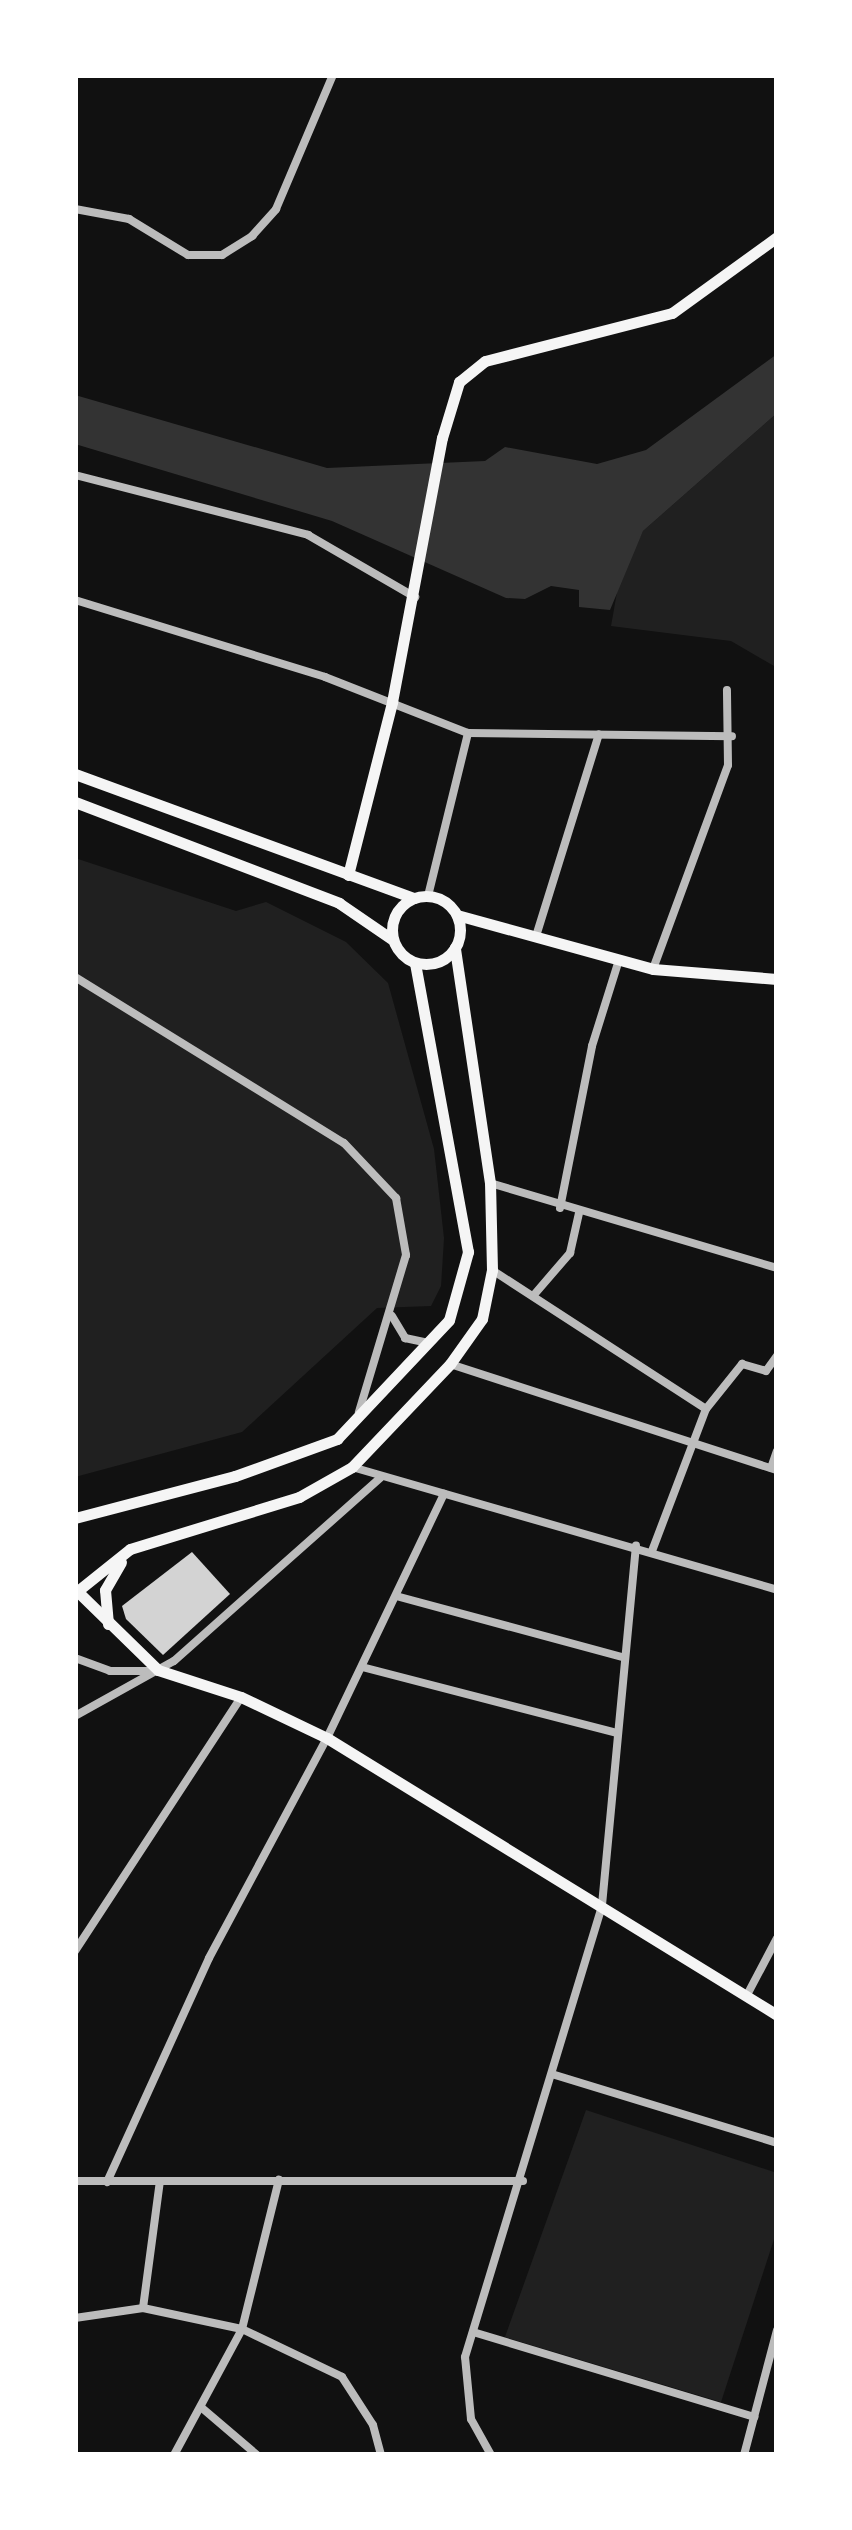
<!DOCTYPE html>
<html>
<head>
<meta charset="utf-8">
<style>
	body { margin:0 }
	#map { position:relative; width:852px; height:2530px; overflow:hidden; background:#111; font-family:Ubuntu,sans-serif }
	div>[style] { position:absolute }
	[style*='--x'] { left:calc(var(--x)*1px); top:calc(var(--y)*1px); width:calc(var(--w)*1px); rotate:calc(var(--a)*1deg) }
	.green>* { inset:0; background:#202020 }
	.water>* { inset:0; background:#333 }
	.building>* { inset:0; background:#d3d3d3 }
	.minor>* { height:8px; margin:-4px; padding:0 4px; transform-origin:4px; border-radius:4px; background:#bcbcbc }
	.secondary>* { height:11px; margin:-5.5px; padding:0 5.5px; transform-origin:5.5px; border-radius:5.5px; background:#f5f5f5 }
	.secondary>.ring { margin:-5.5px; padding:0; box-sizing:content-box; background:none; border:11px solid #f5f5f5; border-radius:50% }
	span { translate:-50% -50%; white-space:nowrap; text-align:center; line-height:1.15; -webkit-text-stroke:10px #fff; paint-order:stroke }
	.frame { position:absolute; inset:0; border:78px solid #fff; pointer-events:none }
</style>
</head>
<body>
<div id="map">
	<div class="green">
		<i style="clip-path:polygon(777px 413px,774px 666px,731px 641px,611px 626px,619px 581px,643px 531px)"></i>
		<i style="clip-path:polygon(75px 858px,236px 911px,266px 902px,346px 942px,388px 983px,434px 1149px,444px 1238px,441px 1286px,431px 1306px,377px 1308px,242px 1432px,75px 1477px)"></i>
		<i style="clip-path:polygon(586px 2110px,777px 2173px,777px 2230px,721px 2402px,505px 2337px)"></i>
	</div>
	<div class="water">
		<i style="clip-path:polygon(777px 354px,777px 413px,643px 531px,610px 610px,579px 607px,579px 590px,551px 586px,525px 599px,506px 598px,332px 521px,75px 444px,75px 395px,327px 468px,485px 461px,505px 447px,597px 464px,646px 450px)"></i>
	</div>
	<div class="building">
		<i style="clip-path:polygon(192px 1552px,230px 1594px,163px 1655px,126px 1619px,122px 1606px)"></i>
	</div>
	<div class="minor">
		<i style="--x:75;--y:209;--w:55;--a:10.5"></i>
		<i style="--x:129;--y:219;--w:69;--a:31.4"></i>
		<i style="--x:188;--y:255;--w:34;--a:0"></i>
		<i style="--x:222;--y:255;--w:36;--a:-32"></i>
		<i style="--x:252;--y:236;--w:36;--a:-48"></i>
		<i style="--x:276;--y:209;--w:146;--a:-67"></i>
		<i style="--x:75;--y:475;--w:241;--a:14.4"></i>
		<i style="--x:308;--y:535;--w:124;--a:30.1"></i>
		<i style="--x:75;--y:600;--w:262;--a:17.1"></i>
		<i style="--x:325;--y:677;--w:154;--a:21.4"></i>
		<i style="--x:468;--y:733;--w:264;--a:0.7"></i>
		<i style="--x:428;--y:896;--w:168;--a:-76.2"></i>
		<i style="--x:537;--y:933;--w:208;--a:-72.7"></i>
		<i style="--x:653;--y:969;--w:217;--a:-69.8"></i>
		<i style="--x:728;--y:765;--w:75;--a:-90.8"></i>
		<i style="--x:75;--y:977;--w:316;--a:31.7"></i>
		<i style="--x:344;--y:1143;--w:76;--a:46.6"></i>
		<i style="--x:396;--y:1198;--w:58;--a:80"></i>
		<i style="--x:406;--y:1255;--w:164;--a:106.7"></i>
		<i style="--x:490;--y:1183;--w:299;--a:16.5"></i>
		<i style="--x:560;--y:1208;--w:165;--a:-78.8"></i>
		<i style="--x:592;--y:1046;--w:90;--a:-72.6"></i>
		<i style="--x:492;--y:1270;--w:255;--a:33"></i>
		<i style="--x:533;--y:1296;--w:57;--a:-49.3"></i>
		<i style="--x:570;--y:1253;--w:41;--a:-77.3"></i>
		<i style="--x:392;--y:1316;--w:26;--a:59"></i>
		<i style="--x:405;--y:1338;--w:24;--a:12"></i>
		<i style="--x:450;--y:1364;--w:344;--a:18"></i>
		<i style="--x:352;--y:1467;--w:442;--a:16.1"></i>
		<i style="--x:771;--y:1468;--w:18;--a:-71"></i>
		<i style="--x:652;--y:1551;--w:152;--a:-69.2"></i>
		<i style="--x:706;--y:1409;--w:58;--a:-51.3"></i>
		<i style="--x:742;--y:1364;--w:25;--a:16"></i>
		<i style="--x:766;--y:1371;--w:19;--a:-54"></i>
		<i style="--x:396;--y:1596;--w:237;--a:15.1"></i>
		<i style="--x:75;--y:1658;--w:37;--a:20"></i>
		<i style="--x:110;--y:1671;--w:43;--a:0"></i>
		<i style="--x:362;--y:1667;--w:264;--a:14.5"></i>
		<i style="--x:75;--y:1716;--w:113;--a:-29.1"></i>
		<i style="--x:174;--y:1661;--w:276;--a:-41.6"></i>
		<i style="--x:75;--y:1951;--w:303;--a:-56.8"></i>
		<i style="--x:747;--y:1995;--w:64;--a:-62.2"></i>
		<i style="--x:555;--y:2075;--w:232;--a:17"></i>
		<i style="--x:75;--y:2181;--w:448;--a:0"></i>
		<i style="--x:107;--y:2182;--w:246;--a:-65.5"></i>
		<i style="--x:209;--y:1958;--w:250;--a:-61.8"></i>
		<i style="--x:327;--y:1738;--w:271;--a:-64.4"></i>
		<i style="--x:143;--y:2308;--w:128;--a:-82.4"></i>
		<i style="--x:75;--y:2318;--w:69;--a:-8.4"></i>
		<i style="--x:143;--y:2308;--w:101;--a:12"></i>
		<i style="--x:242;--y:2329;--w:111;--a:25.6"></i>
		<i style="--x:342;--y:2377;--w:57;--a:57.1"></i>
		<i style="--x:373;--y:2425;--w:31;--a:75"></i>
		<i style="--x:473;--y:2332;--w:294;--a:16.8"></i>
		<i style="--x:202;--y:2408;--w:72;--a:40.5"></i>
		<i style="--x:174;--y:2455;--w:143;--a:-61.6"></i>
		<i style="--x:242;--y:2329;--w:154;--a:-76.1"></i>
		<i style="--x:491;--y:2455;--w:41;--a:-119.1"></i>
		<i style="--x:471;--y:2419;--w:62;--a:-95.5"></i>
		<i style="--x:465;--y:2357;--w:472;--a:-73.1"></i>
		<i style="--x:602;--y:1905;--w:361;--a:-84.6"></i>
		<i style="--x:744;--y:2455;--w:129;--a:-75.2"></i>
	</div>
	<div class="secondary">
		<i style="--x:75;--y:774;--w:361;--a:20.1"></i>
		<i style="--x:75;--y:802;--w:283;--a:20.9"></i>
		<i style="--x:339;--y:903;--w:65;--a:34.4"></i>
		<i style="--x:348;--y:875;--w:179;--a:-75.7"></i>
		<i style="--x:392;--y:702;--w:269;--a:-79.3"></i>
		<i style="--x:442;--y:438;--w:59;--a:-73.1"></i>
		<i style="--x:459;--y:382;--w:33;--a:-39"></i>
		<i style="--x:485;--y:361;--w:193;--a:-14.4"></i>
		<i style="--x:672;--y:313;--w:130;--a:-35.9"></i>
		<i class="ring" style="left:392px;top:896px;width:57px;height:57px"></i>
		<i style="--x:457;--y:915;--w:203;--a:15.4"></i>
		<i style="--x:653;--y:969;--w:124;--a:4.6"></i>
		<i style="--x:75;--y:1518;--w:165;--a:-14.7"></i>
		<i style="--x:235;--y:1476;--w:109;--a:-19.9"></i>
		<i style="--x:337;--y:1439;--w:163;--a:-46.7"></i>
		<i style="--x:449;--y:1320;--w:71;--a:-74.4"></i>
		<i style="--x:468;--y:1252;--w:294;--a:-100.4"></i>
		<i style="--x:75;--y:1589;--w:116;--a:44.3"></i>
		<i style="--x:158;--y:1670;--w:87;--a:18"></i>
		<i style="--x:241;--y:1697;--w:95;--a:25.5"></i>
		<i style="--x:327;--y:1738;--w:528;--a:31.61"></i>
		<i style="--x:75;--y:1593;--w:70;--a:-38.7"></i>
		<i style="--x:130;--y:1549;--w:177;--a:-17.1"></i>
		<i style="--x:299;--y:1497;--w:61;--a:-29.5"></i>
		<i style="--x:352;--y:1467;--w:142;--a:-46.4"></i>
		<i style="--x:450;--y:1364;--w:55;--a:-54.6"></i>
		<i style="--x:482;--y:1319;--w:50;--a:-78.5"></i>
		<i style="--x:492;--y:1270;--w:87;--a:-91.3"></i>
		<i style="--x:490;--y:1183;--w:238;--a:-98.5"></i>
		<i style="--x:108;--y:1624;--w:34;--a:-95"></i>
		<i style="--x:105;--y:1590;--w:32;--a:-60"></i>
	</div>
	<div class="frame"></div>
</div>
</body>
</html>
